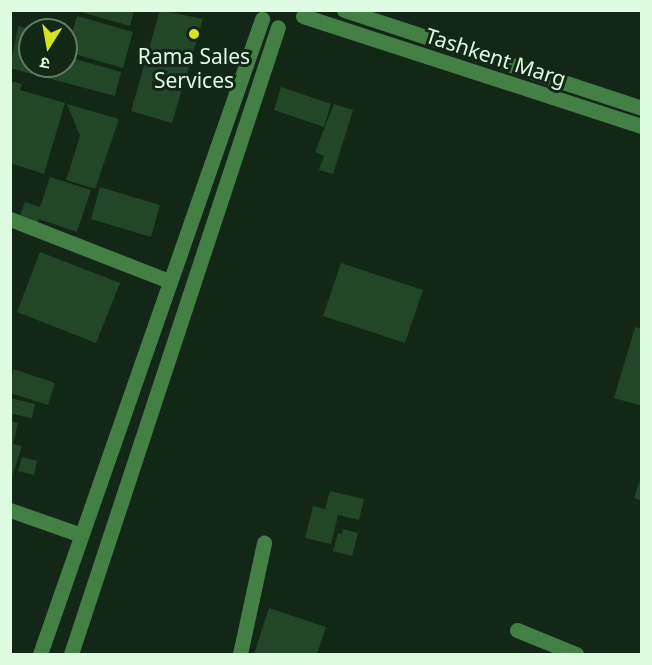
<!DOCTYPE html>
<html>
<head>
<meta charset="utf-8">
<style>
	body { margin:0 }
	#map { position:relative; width:652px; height:665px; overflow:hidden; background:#132716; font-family:"Noto Sans","Noto Sans Devanagari",sans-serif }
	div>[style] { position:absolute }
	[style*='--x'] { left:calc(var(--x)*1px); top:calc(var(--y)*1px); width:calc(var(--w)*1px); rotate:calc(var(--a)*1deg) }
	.building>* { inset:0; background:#214628 }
	.minor>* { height:15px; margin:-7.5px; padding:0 7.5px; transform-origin:7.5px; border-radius:7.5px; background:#448045 }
	.dots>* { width:16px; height:16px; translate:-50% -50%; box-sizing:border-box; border:3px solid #132716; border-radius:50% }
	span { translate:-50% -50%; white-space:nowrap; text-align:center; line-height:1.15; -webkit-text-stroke:6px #132716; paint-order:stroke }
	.poi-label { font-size:21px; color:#ddfbe0 }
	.street-label { font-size:21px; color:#ddfbe0 }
	.frame { position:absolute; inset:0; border:12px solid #ddfbe0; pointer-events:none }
	.north { position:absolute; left:18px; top:18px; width:60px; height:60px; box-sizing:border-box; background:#132716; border:2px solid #647c67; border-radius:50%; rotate:191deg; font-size:16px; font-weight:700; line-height:24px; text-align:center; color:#ddfbe0 }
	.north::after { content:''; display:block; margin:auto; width:21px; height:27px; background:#d4e420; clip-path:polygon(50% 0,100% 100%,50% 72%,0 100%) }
</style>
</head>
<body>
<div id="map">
	<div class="building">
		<i style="clip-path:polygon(74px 10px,134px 10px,130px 26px)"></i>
		<i style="clip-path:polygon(160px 10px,203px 19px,172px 123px,131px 111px)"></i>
		<i style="clip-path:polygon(77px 16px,133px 32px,123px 68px,74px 54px,72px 58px,121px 72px,115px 96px,10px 68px,18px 26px,30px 29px,30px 66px,66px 66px,66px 39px,70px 40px)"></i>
		<i style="clip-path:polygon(10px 81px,22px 84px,20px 90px,65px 103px,44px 174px,10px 163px)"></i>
		<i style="clip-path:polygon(281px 87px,331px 104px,324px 127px,274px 110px)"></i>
		<i style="clip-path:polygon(67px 104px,119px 119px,95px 189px,66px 180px,80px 136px)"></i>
		<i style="clip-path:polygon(334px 104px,353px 110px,333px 174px,319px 170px,324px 156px,315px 152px)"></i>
		<i style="clip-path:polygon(50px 177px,91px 190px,77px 232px,39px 219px,37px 224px,19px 218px,25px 202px,40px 207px)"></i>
		<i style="clip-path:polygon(100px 187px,160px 205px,151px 237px,91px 219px)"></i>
		<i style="clip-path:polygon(40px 252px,120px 283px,96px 343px,17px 312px)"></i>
		<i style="clip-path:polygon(341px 263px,423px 290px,405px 343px,323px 316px)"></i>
		<i style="clip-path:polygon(635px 327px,642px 329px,642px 406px,614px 398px)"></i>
		<i style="clip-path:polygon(13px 369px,55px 383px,48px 405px,10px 393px)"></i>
		<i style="clip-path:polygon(10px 398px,35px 404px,32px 418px,13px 414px,12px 421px,18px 423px,13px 444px,22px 446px,11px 480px)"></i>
		<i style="clip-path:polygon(22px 457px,37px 461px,34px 475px,18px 471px)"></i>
		<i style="clip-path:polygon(641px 477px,642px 477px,642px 501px,634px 498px)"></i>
		<i style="clip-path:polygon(330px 491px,364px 499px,359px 520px,338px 515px,331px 544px,305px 538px,313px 506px,325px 509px)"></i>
		<i style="clip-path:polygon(343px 529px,358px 533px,352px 556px,333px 551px,338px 533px,342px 534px)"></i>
		<i style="clip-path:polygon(269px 608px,326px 627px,317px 654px,254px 654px)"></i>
	</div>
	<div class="minor">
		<i style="--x:344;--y:10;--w:314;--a:18.2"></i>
		<i style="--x:303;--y:16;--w:356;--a:18"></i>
		<i style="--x:10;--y:219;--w:171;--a:21.3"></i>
		<i style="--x:10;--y:510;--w:75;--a:19.4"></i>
		<i style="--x:517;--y:630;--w:64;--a:22.1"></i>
		<i style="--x:40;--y:654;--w:673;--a:-70.73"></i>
		<i style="--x:71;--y:654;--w:660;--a:-71.73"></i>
		<i style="--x:240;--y:654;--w:114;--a:-77.8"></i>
	</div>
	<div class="dots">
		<i style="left:194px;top:34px;background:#d4e420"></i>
	</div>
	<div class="poi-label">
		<span style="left:194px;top:68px">Rama Sales<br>Services</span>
	</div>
	<div class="street-label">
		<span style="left:496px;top:57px;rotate:18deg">Tashkent Marg</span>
	</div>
	<div class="frame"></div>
	<div class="north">उ</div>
</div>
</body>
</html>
